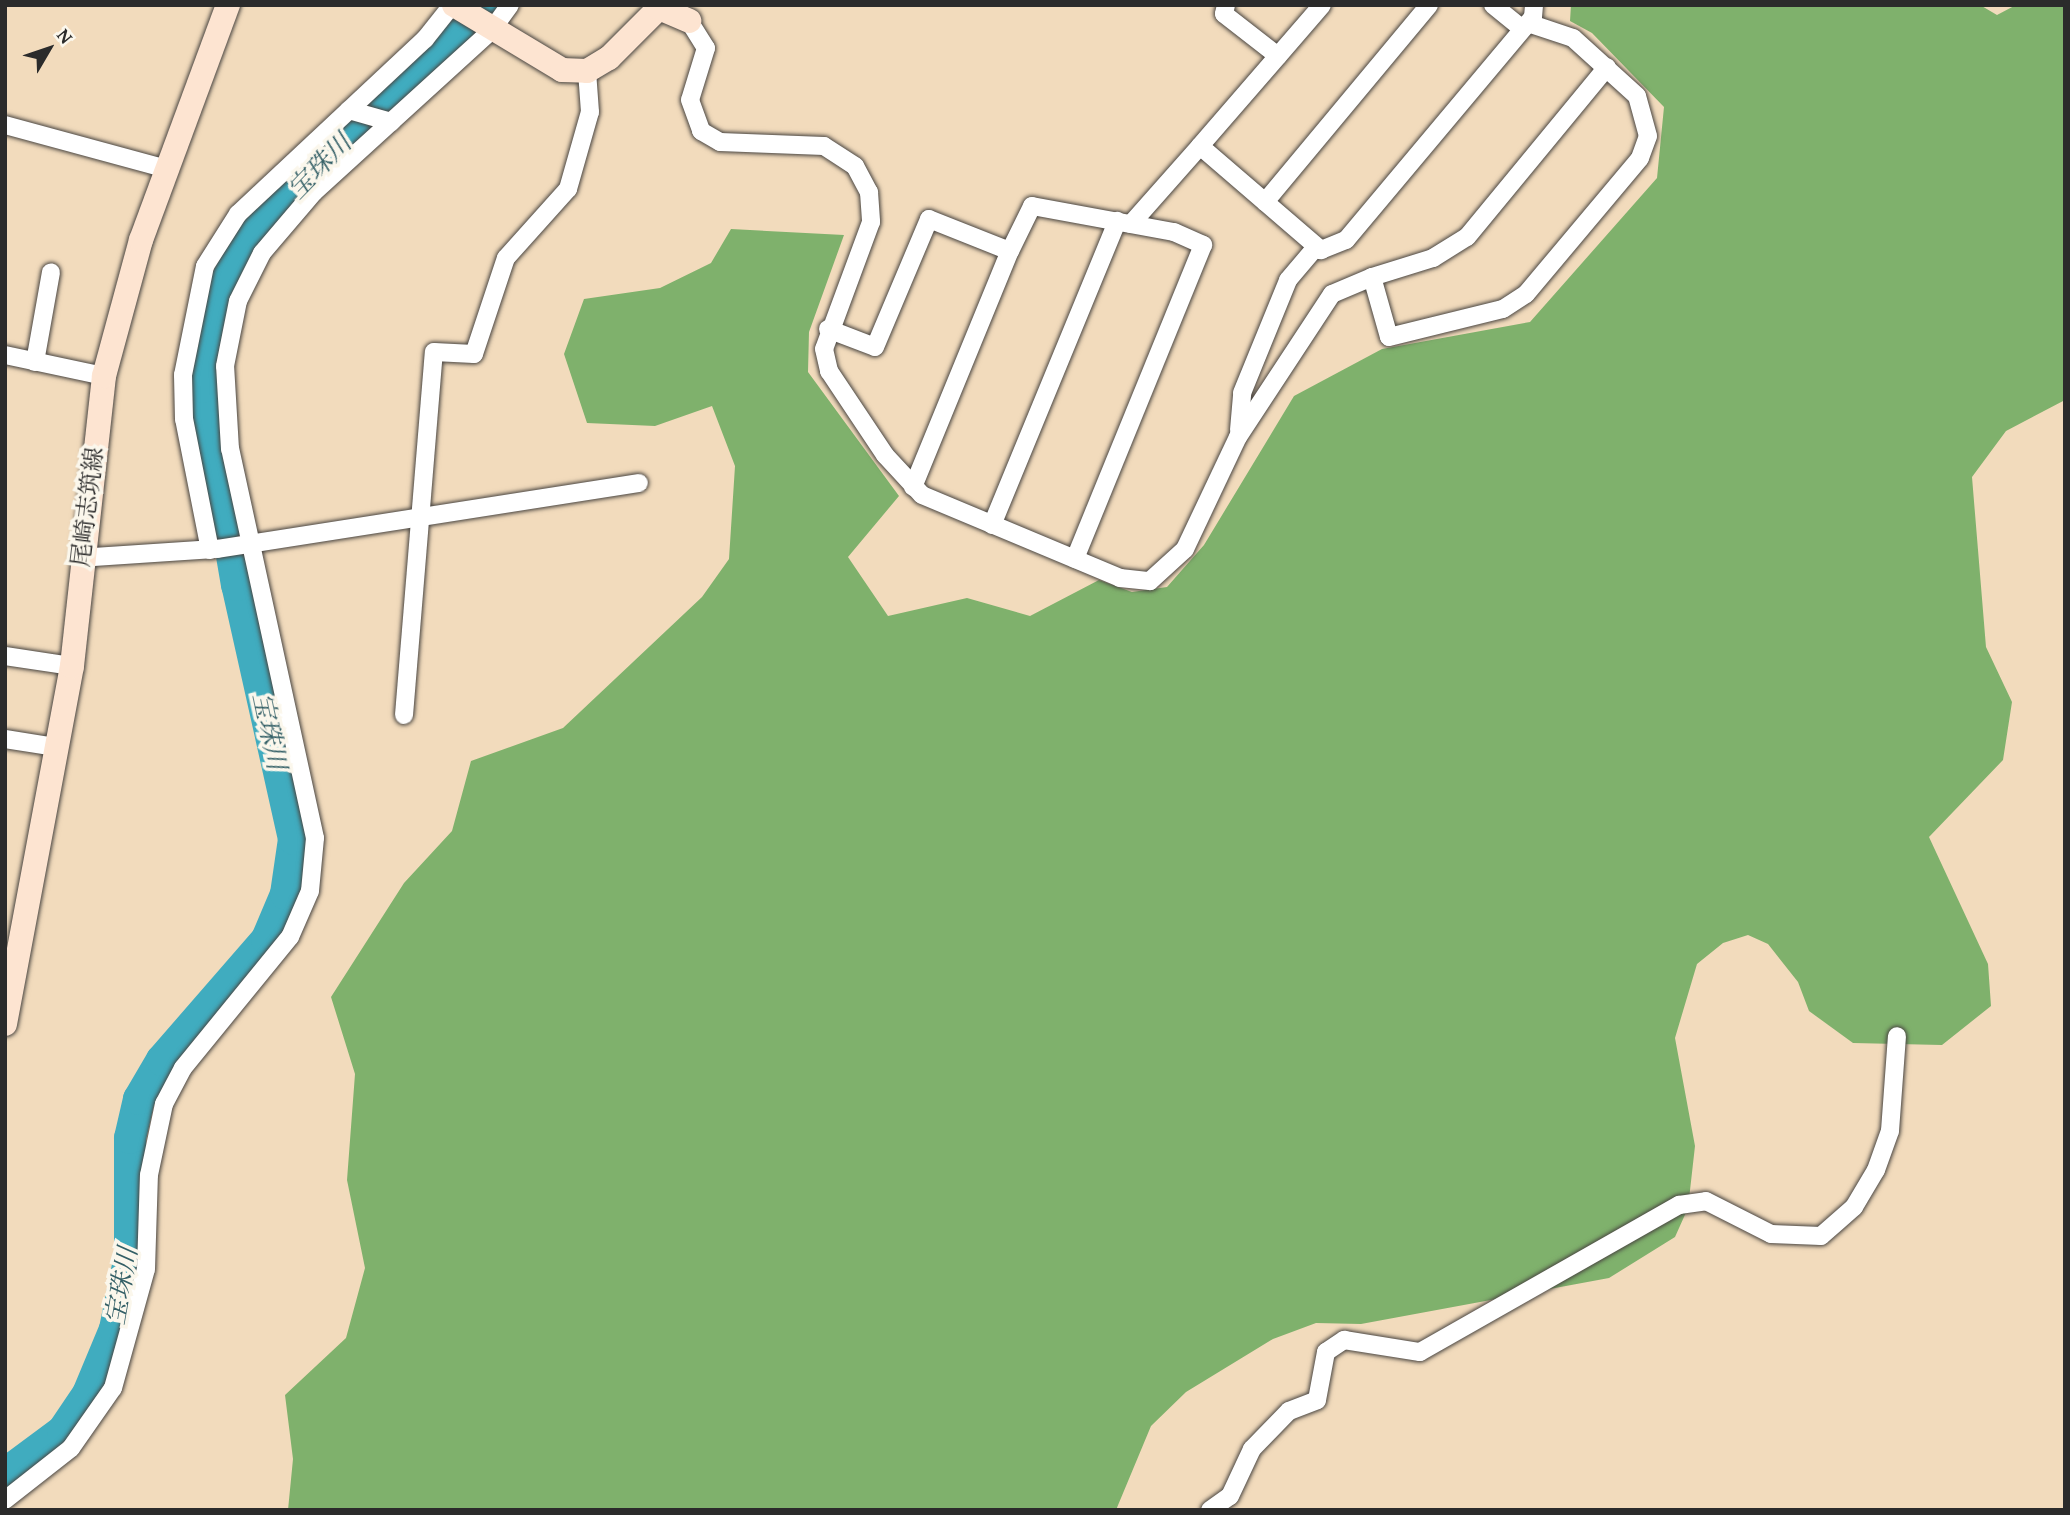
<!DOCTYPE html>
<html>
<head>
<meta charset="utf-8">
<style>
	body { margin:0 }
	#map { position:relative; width:2070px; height:1515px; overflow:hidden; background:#f2dbbc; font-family:"Gentium Book Plus","Noto Serif JP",serif }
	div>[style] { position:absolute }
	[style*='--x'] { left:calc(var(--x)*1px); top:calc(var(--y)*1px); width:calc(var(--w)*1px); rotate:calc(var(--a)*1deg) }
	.forest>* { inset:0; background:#7fb16c }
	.river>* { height:32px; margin:-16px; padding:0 16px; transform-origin:16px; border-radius:16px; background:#40acbf }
	.roads { filter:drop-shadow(0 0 2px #494541) drop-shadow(0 0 2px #494541) }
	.street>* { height:18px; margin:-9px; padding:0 9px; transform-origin:9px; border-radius:9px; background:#fff }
	.secondary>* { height:24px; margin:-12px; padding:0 12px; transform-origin:12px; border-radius:12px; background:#fde4d1 }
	span { translate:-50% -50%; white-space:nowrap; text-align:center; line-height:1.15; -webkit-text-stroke:7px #fbf7ec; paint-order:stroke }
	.street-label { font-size:24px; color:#2b2b2b }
	.water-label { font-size:26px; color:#335f66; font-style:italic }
	.frame { position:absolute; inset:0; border:7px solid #2b2b2b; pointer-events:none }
	.north { position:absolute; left:14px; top:14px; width:70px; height:70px; -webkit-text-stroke:5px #fbf7ec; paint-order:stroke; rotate:51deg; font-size:19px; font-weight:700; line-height:28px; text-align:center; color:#2b2b2b }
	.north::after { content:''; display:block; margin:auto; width:24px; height:32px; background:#2b2b2b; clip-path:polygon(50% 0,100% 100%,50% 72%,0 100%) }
</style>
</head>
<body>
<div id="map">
	<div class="forest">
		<i style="clip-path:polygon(1571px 5px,1980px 5px,1997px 15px,2016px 5px,2065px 5px,2065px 400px,2006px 431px,1972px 477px,1986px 647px,2012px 702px,2003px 760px,1929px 837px,1988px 964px,1991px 1006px,1942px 1045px,1853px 1043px,1809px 1011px,1798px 982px,1768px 944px,1748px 935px,1723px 943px,1697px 964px,1675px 1038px,1695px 1146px,1688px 1208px,1675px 1237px,1609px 1278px,1361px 1324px,1316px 1323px,1273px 1339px,1186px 1392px,1151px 1426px,1116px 1510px,288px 1510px,293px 1459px,285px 1395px,346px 1338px,365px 1268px,347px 1180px,355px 1074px,331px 997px,404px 883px,452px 831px,471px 761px,563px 728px,702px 597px,729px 559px,735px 466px,712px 406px,655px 426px,587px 423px,564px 354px,584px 299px,660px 288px,711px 263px,731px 229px,844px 235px,809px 332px,808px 372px,899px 496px,848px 557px,888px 616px,967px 598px,1030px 616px,1099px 580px,1132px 592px,1167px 587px,1204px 545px,1294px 396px,1382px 349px,1530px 322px,1657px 178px,1664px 107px,1592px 33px,1570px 21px)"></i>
	</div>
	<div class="river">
		<i style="--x:5;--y:1474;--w:72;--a:-36.6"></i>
		<i style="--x:63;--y:1431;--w:45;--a:-56"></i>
		<i style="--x:88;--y:1394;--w:70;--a:-67.4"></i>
		<i style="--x:115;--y:1329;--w:75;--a:-78.4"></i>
		<i style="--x:130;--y:1256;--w:118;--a:-90"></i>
		<i style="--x:130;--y:1138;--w:40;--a:-77"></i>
		<i style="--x:139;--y:1099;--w:45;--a:-59.5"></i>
		<i style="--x:162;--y:1060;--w:160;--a:-49"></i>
		<i style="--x:267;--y:939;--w:49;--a:-67.1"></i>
		<i style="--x:286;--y:894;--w:56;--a:-81.7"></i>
		<i style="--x:294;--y:839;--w:260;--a:-102.6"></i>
		<i style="--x:237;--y:585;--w:201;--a:-99.7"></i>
		<i style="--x:203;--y:387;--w:99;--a:-79.5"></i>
		<i style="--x:221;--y:290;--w:60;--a:-61.3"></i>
		<i style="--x:250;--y:237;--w:330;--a:-44.6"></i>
	</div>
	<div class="roads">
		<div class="street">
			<i style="--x:1226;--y:5;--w:9;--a:103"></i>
			<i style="--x:1224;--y:14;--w:68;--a:37.9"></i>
			<i style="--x:1278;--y:56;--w:119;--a:130.9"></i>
			<i style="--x:1200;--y:146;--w:160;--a:40.7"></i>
			<i style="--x:1321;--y:250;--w:27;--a:-22"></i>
			<i style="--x:1346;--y:240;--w:291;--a:-50"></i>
			<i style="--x:1533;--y:17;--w:12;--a:-85"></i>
			<i style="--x:1493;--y:5;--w:38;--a:39"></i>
			<i style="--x:689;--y:21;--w:32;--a:58"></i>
			<i style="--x:706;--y:48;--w:54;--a:107.1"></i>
			<i style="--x:690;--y:100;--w:33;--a:70"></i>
			<i style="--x:701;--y:131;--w:22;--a:30"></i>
			<i style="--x:720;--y:142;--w:104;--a:2.2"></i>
			<i style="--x:824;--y:146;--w:37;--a:33"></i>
			<i style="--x:855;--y:166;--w:30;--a:62"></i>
			<i style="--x:869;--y:192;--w:30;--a:86"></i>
			<i style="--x:871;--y:222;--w:135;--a:110.3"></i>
			<i style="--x:824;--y:349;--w:23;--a:77"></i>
			<i style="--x:829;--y:371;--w:101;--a:56.3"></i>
			<i style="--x:885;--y:455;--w:54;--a:47.2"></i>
			<i style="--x:922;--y:495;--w:215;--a:22.7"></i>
			<i style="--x:1120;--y:578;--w:30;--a:6"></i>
			<i style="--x:1150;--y:581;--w:47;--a:-42.4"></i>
			<i style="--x:1185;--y:549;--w:124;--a:-64.7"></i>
			<i style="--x:1238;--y:437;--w:171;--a:-56.7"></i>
			<i style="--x:1332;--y:294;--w:43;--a:-23"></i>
			<i style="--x:1372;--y:277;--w:62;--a:74.2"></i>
			<i style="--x:1389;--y:337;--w:117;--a:-13.8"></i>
			<i style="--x:1503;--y:309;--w:27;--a:-33"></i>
			<i style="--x:1526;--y:294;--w:177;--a:-50"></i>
			<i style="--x:1640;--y:158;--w:23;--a:-70"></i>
			<i style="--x:1648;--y:136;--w:41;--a:-105.4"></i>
			<i style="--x:1637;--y:96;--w:86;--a:-137.8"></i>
			<i style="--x:1573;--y:38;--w:47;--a:-161.6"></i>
			<i style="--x:1278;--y:56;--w:67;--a:-49.2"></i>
			<i style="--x:349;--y:110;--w:44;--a:15.9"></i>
			<i style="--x:5;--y:125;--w:168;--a:15.2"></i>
			<i style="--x:1265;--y:202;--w:256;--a:-50.2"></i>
			<i style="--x:1131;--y:224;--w:104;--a:-48.5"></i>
			<i style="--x:1372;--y:277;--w:64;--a:-17.3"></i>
			<i style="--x:1433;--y:258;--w:40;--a:-32"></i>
			<i style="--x:1467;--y:237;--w:220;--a:-50.5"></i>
			<i style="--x:828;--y:329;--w:50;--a:21"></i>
			<i style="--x:875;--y:347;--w:139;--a:-67.1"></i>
			<i style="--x:929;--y:219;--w:87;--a:21.6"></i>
			<i style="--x:1010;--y:251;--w:50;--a:-63.9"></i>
			<i style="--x:1032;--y:206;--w:144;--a:10.4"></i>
			<i style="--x:1174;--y:232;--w:32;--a:24"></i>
			<i style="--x:1203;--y:245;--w:339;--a:112.2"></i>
			<i style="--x:5;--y:355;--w:101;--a:12"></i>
			<i style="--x:35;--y:362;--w:91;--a:-79.9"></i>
			<i style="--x:1239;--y:430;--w:37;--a:-85"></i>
			<i style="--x:1242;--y:393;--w:122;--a:-67.8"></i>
			<i style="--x:1288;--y:280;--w:43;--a:-49.7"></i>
			<i style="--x:913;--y:487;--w:255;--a:-67.7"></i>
			<i style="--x:992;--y:525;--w:329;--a:-67.6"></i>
			<i style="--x:210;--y:550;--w:134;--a:-101.2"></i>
			<i style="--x:184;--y:419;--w:44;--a:-91.3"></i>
			<i style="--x:183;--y:375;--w:111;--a:-78.6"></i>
			<i style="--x:205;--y:266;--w:62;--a:-57.6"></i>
			<i style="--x:238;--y:214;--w:256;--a:-43.1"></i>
			<i style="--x:425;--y:39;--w:43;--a:-51.5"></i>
			<i style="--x:80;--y:558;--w:137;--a:-3.8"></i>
			<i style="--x:217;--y:549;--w:427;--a:-8.9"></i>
			<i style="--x:5;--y:656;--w:68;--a:8.5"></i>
			<i style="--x:404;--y:715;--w:364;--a:-85.3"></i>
			<i style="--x:434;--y:352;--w:40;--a:2.9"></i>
			<i style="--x:474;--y:354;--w:101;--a:-71.6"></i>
			<i style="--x:506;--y:258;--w:93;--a:-48.1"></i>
			<i style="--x:568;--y:189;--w:80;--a:-74.1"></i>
			<i style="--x:590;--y:112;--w:41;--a:-94.2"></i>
			<i style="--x:5;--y:739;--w:52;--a:8.9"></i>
			<i style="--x:5;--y:1500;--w:84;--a:-38.2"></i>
			<i style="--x:71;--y:1448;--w:73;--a:-55"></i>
			<i style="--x:113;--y:1388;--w:123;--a:-74.5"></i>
			<i style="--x:146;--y:1269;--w:94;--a:-88.2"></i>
			<i style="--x:149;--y:1175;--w:73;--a:-78.1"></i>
			<i style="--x:164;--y:1104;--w:41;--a:-62.2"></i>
			<i style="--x:183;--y:1068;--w:169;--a:-50.8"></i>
			<i style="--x:290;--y:937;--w:50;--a:-66.5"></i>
			<i style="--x:310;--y:891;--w:53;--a:-84.6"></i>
			<i style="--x:315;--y:838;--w:398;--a:-102.3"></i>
			<i style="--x:230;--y:449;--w:83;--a:-93.4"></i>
			<i style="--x:225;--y:366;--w:66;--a:-78.7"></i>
			<i style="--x:238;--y:301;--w:54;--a:-63.4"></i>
			<i style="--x:262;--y:253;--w:80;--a:-49.6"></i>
			<i style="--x:314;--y:192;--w:239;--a:-42.3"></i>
			<i style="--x:491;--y:31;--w:32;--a:-54"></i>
			<i style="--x:1210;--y:1510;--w:24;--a:-35"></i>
			<i style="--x:1230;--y:1496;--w:52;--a:-64.9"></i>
			<i style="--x:1252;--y:1449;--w:53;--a:-45.8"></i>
			<i style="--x:1289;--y:1411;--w:30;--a:-21"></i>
			<i style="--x:1317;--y:1400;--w:49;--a:-79.4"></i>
			<i style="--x:1326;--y:1352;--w:22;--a:-34"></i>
			<i style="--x:1344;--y:1340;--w:77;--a:9"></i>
			<i style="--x:1420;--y:1352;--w:298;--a:-29.6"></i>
			<i style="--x:1679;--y:1205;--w:27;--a:-8"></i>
			<i style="--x:1706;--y:1201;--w:73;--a:26.9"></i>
			<i style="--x:1771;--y:1234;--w:50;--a:2.3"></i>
			<i style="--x:1821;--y:1236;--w:44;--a:-41.3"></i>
			<i style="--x:1854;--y:1207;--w:43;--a:-59.3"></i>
			<i style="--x:1876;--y:1170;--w:41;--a:-70.3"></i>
			<i style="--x:1890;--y:1131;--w:95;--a:-85.8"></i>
		</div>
		<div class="secondary">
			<i style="--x:454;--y:5;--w:126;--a:31"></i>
			<i style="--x:562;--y:70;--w:25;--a:2"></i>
			<i style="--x:587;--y:71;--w:26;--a:-31"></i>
			<i style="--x:609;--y:58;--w:71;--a:-45"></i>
			<i style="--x:659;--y:8;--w:33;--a:23"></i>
			<i style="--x:5;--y:1024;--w:364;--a:-79.4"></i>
			<i style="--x:72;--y:666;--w:292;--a:-83.7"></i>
			<i style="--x:104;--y:376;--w:141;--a:-74.8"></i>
			<i style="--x:141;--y:240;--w:251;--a:-69.7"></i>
		</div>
	</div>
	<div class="street-label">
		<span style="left:87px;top:507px;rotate:-83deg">尾崎志筑線</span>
	</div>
	<div class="water-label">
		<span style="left:319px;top:166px;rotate:-46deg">宝珠川</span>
		<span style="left:270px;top:731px;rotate:78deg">宝珠川</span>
		<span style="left:121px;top:1286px;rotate:-80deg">宝珠川</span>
	</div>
	<div class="frame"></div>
	<div class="north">N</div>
</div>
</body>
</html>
